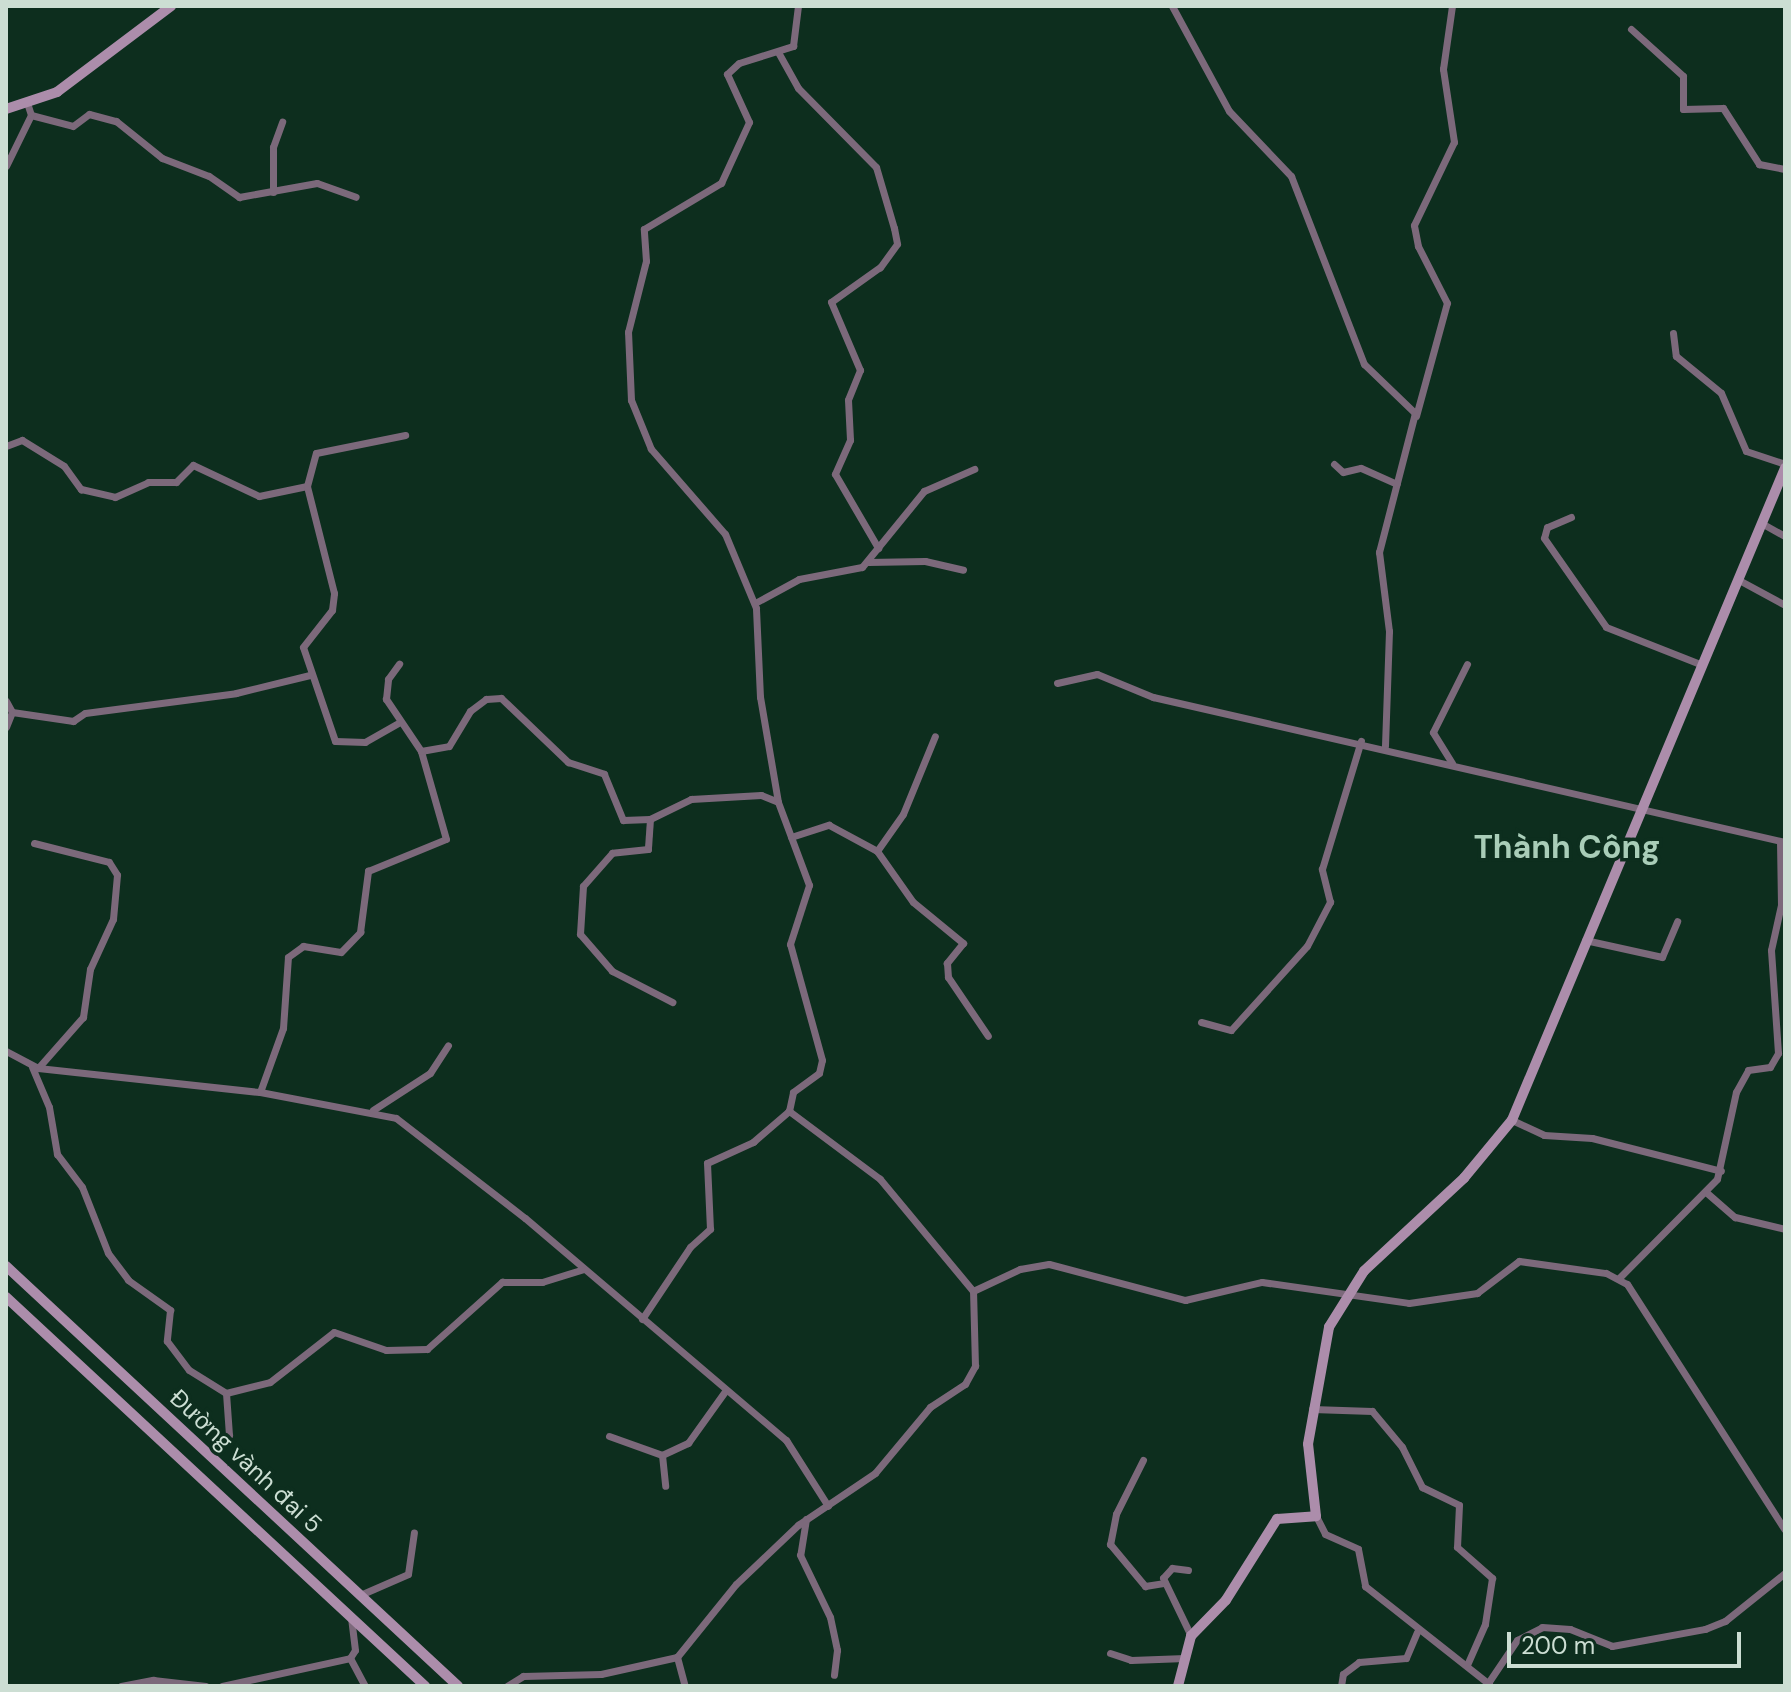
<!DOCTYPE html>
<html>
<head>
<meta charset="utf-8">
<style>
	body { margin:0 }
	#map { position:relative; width:1791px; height:1692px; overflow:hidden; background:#0d2e1e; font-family:"DM Sans",sans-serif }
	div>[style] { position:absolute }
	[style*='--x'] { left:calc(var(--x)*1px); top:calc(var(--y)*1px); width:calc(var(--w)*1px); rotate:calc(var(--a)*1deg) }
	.street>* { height:7px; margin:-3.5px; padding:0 3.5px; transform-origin:3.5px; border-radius:3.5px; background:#7c697b }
	.secondary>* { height:10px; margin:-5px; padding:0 5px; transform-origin:5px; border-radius:5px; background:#ac8dab }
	span { translate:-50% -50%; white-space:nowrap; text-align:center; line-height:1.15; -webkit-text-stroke:7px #0d2e1e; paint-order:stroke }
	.street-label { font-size:24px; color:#ccded3 }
	.district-label { font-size:32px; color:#a9cdb8; font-weight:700 }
	.frame { position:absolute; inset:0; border:8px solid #ccded3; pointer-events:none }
	.scale { position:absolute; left:1507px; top:1632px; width:234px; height:36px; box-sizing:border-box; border:4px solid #ccded3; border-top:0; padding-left:10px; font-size:24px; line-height:28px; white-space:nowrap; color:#ccded3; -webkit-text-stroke:6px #0d2e1e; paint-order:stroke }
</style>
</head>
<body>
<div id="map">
	<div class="street">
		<i style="--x:1172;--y:6;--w:119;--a:61.5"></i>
		<i style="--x:1229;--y:111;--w:90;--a:46.4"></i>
		<i style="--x:1291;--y:176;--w:202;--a:68.8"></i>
		<i style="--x:1364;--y:364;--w:71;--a:43.9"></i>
		<i style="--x:1415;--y:413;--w:144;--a:104.5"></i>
		<i style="--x:1379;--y:552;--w:80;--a:82.8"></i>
		<i style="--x:1389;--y:631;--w:115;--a:92"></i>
		<i style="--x:1631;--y:29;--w:70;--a:42.1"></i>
		<i style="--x:1683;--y:76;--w:33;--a:90"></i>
		<i style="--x:1683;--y:109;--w:40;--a:-1.4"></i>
		<i style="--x:1723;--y:108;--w:67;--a:57.3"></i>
		<i style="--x:1759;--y:164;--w:26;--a:11"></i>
		<i style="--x:778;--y:52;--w:41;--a:60.9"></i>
		<i style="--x:798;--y:88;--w:111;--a:45.4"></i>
		<i style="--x:876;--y:167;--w:64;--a:73.6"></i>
		<i style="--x:894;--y:228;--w:16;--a:79"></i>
		<i style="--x:897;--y:244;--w:29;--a:126"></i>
		<i style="--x:880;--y:267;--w:60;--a:144.5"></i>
		<i style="--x:831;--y:302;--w:74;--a:66.9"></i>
		<i style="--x:860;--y:370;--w:32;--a:112"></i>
		<i style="--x:848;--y:400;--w:40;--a:87.1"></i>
		<i style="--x:850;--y:440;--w:37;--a:114"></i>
		<i style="--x:835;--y:474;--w:86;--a:59.8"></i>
		<i style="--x:31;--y:115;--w:43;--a:14.7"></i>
		<i style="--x:73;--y:126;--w:20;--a:-37"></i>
		<i style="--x:89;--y:114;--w:28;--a:15"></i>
		<i style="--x:116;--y:121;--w:59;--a:38.8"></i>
		<i style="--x:162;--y:158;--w:50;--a:21"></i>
		<i style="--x:209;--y:176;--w:37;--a:35"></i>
		<i style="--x:239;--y:197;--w:79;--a:-10.2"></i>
		<i style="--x:317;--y:183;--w:41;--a:19.7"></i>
		<i style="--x:6;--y:166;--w:57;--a:-63.9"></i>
		<i style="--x:31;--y:115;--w:13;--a:-108"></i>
		<i style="--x:273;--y:192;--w:45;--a:-90"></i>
		<i style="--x:273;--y:147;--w:27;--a:-70"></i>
		<i style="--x:1673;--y:333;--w:23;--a:83"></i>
		<i style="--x:1676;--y:356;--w:58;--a:39.4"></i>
		<i style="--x:1721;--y:393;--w:63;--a:66.7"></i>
		<i style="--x:1746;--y:451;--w:41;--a:18.4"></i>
		<i style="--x:1416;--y:416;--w:117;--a:-74.7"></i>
		<i style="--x:1447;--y:303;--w:64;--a:-117"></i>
		<i style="--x:1418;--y:246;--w:21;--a:-101"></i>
		<i style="--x:1414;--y:225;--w:92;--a:-64.3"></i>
		<i style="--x:1454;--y:142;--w:74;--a:-98.6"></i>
		<i style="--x:1443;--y:69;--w:64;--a:-81.9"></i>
		<i style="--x:6;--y:446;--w:17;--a:-21"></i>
		<i style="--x:22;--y:440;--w:49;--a:31.8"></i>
		<i style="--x:64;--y:466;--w:29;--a:54"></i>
		<i style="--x:81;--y:489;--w:35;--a:13"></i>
		<i style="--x:115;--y:497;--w:36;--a:-24"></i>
		<i style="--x:148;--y:482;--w:28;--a:0"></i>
		<i style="--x:176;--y:482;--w:24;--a:-45"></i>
		<i style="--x:193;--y:465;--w:73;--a:25.2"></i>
		<i style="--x:259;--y:496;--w:49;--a:-11.8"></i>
		<i style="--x:1334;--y:464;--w:12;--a:42"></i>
		<i style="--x:1343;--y:472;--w:18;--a:-13"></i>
		<i style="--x:1361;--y:468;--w:39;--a:24"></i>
		<i style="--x:1571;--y:517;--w:26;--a:157"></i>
		<i style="--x:1547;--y:527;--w:11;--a:105"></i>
		<i style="--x:1544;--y:538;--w:108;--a:55.1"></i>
		<i style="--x:1606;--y:627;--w:101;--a:21.5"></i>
		<i style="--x:1763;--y:524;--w:25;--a:29"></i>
		<i style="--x:868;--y:562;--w:57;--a:-1"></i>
		<i style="--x:925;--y:561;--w:39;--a:13"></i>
		<i style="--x:1737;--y:579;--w:55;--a:28.4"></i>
		<i style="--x:755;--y:603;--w:50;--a:-28.6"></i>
		<i style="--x:799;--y:579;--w:64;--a:-10.8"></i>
		<i style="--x:862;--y:567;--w:98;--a:-50.8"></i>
		<i style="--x:924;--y:491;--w:55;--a:-23.7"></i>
		<i style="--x:1057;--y:683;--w:41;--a:-12.7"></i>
		<i style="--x:1097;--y:674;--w:61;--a:22.3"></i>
		<i style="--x:1153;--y:697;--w:648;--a:12.92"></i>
		<i style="--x:6;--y:701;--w:13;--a:61"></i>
		<i style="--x:12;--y:712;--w:16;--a:112"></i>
		<i style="--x:12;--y:712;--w:62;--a:8.4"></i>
		<i style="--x:73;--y:721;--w:14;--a:-34"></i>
		<i style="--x:85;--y:713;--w:152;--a:-7.5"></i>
		<i style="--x:236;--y:693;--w:76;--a:-13.7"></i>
		<i style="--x:400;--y:722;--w:40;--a:150.3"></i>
		<i style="--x:365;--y:742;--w:30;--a:-178"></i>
		<i style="--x:335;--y:741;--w:99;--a:-108.8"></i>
		<i style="--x:303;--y:647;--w:47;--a:-51.9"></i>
		<i style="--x:332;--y:610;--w:17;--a:-83"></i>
		<i style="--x:334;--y:593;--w:110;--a:-104.2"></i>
		<i style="--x:307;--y:486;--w:34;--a:-75"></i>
		<i style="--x:316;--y:453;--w:91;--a:-11.4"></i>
		<i style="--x:421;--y:751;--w:28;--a:-10"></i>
		<i style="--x:449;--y:746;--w:41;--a:-59"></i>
		<i style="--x:470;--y:711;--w:20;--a:-37"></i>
		<i style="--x:486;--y:699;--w:15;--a:-4"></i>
		<i style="--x:501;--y:698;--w:93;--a:43.7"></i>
		<i style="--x:568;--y:762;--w:38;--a:18"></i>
		<i style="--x:604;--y:774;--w:50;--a:67.6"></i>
		<i style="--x:623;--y:820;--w:27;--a:-2"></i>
		<i style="--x:650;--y:819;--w:46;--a:-26"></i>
		<i style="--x:691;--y:799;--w:70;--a:-3.3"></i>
		<i style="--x:761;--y:795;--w:18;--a:22"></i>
		<i style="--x:1452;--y:763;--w:36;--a:-122"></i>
		<i style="--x:1433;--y:732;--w:76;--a:-63.4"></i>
		<i style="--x:650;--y:819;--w:30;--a:94"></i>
		<i style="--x:648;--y:849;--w:36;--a:174"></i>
		<i style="--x:612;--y:853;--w:44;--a:131.3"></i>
		<i style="--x:583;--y:886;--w:48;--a:93.6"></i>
		<i style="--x:580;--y:934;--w:49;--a:49.1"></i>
		<i style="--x:612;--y:971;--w:68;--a:27.3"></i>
		<i style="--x:791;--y:837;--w:40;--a:-18"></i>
		<i style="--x:829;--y:825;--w:55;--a:28.4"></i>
		<i style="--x:877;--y:851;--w:62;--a:54.8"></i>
		<i style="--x:913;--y:902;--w:65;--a:39.4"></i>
		<i style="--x:963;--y:943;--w:26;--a:129"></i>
		<i style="--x:947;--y:963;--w:14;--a:86"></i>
		<i style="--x:948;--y:977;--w:71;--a:55.9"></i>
		<i style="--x:34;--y:843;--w:77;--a:14.2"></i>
		<i style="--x:109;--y:862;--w:15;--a:58"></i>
		<i style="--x:117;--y:875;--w:44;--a:95.2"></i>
		<i style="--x:113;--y:919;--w:55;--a:114.7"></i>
		<i style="--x:90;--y:969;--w:49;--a:98.3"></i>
		<i style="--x:83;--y:1017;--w:68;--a:131.4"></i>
		<i style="--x:877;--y:851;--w:45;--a:-54.9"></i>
		<i style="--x:903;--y:814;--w:84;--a:-67.7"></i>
		<i style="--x:1585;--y:940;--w:79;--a:12.4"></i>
		<i style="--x:1662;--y:957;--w:39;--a:-67"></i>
		<i style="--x:1201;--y:1022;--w:31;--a:15"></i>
		<i style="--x:1231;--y:1030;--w:113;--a:-47.9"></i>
		<i style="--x:1307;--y:946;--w:50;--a:-62.4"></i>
		<i style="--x:1330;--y:902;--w:34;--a:-104"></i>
		<i style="--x:1322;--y:869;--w:134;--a:-73.1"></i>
		<i style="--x:6;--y:1051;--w:36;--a:28"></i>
		<i style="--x:38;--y:1068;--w:223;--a:6.2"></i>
		<i style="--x:260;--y:1092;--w:138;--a:10.8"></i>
		<i style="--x:396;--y:1118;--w:163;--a:37.8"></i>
		<i style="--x:525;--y:1218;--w:343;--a:40.4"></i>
		<i style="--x:786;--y:1440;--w:78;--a:57.5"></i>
		<i style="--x:32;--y:1067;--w:43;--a:67"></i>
		<i style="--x:49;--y:1107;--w:48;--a:80.3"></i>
		<i style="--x:57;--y:1154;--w:41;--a:52.9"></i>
		<i style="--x:82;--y:1187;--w:71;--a:68.5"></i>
		<i style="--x:108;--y:1253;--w:34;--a:53"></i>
		<i style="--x:128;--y:1280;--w:52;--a:35.5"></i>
		<i style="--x:170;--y:1310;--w:31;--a:96"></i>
		<i style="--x:167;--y:1341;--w:36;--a:53"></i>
		<i style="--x:189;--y:1370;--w:44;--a:31.9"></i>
		<i style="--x:226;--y:1393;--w:42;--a:85.9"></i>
		<i style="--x:229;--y:1435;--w:28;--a:129"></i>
		<i style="--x:260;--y:1092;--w:68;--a:-70.2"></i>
		<i style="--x:283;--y:1028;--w:71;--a:-86"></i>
		<i style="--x:288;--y:957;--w:19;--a:-36"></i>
		<i style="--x:303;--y:946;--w:38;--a:9"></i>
		<i style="--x:341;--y:952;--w:28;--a:-46"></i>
		<i style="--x:360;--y:932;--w:62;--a:-82.5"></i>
		<i style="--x:368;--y:871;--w:84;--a:-22.3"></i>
		<i style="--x:446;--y:839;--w:91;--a:-105.9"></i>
		<i style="--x:421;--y:751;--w:63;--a:-123.9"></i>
		<i style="--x:386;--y:699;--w:20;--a:-84"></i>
		<i style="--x:388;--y:679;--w:19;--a:-54"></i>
		<i style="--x:373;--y:1110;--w:68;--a:-33"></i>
		<i style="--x:430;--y:1073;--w:33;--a:-57"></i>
		<i style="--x:1512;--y:1120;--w:35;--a:25"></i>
		<i style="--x:1544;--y:1135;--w:48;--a:3.6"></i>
		<i style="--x:1592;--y:1138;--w:133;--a:14.3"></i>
		<i style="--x:1707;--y:1193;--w:37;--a:41"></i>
		<i style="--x:1735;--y:1217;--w:51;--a:13.5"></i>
		<i style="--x:1619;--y:1278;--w:139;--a:-45.3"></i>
		<i style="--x:1717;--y:1179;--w:89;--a:-77.7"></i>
		<i style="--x:1736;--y:1092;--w:25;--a:-61"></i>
		<i style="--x:1748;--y:1070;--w:22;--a:-8"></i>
		<i style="--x:1770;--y:1067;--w:16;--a:-60"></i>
		<i style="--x:1778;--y:1053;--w:103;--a:-93.9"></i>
		<i style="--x:1771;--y:950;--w:46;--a:-77.5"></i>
		<i style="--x:1781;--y:905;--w:63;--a:-90.9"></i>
		<i style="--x:973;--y:1291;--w:52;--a:-25.1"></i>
		<i style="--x:1020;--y:1269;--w:29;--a:-10"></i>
		<i style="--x:1049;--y:1264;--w:141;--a:14.8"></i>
		<i style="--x:1185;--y:1300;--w:79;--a:-13.2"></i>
		<i style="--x:1262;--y:1282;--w:148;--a:8.1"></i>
		<i style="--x:1409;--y:1303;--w:69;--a:-8.4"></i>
		<i style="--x:1477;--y:1293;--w:53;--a:-37.3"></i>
		<i style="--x:1519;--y:1261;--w:88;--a:7.9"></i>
		<i style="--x:1606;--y:1273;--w:24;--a:28"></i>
		<i style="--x:1627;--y:1284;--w:292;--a:57.3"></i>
		<i style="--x:642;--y:1319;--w:87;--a:-56.3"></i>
		<i style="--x:690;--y:1247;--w:27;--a:-42"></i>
		<i style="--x:710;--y:1229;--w:66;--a:-92.6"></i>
		<i style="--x:707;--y:1163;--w:51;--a:-24.5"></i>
		<i style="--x:753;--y:1142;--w:48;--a:-40.7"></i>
		<i style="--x:226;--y:1393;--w:45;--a:-14"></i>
		<i style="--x:270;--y:1382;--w:81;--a:-38"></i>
		<i style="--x:334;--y:1332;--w:55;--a:19.1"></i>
		<i style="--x:386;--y:1350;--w:41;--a:-1.4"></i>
		<i style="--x:427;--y:1349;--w:101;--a:-41.8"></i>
		<i style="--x:502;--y:1282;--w:40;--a:0"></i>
		<i style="--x:542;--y:1282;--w:44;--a:-17.2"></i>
		<i style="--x:1312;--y:1409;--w:60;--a:1.9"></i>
		<i style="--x:1372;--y:1411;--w:47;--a:50.2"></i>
		<i style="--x:1402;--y:1447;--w:45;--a:63.4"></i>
		<i style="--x:1422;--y:1487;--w:41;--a:25.9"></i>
		<i style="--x:1459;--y:1505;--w:42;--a:92.7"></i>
		<i style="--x:1457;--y:1547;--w:47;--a:41.5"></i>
		<i style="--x:1492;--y:1578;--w:47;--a:98.7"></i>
		<i style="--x:1485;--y:1624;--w:45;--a:113.7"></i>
		<i style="--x:609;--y:1436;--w:56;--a:19.7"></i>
		<i style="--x:662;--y:1455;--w:31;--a:84"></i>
		<i style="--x:662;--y:1455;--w:29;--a:-25"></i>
		<i style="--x:688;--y:1443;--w:65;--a:-54.4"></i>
		<i style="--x:1143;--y:1460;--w:60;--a:116.6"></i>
		<i style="--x:1116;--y:1514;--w:31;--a:101"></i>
		<i style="--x:1110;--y:1544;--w:55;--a:50.2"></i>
		<i style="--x:1145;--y:1586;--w:20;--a:-9"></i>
		<i style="--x:1316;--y:1516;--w:20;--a:63"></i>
		<i style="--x:1325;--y:1534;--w:36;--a:24"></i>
		<i style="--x:1358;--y:1549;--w:38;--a:79"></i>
		<i style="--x:1365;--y:1586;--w:158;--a:38.3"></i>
		<i style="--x:806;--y:1519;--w:36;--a:99"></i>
		<i style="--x:800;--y:1555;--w:69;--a:64.2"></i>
		<i style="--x:830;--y:1617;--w:34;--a:78"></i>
		<i style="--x:837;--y:1650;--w:25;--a:97"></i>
		<i style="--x:1188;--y:1570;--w:16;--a:-173"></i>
		<i style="--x:1172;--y:1568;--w:13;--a:132"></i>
		<i style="--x:1163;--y:1578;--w:64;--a:64.2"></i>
		<i style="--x:360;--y:1595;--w:52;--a:-23.6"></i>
		<i style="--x:408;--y:1574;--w:42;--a:-81.9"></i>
		<i style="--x:1110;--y:1653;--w:22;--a:18"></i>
		<i style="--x:1131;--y:1660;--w:54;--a:-2.1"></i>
		<i style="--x:677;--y:1657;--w:30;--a:75"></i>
		<i style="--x:350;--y:1658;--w:32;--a:62"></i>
		<i style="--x:1488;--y:1683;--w:52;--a:-56"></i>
		<i style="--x:1517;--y:1640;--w:28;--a:-27"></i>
		<i style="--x:1542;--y:1627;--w:28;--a:4"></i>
		<i style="--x:1570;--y:1629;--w:45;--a:22"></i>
		<i style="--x:1612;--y:1646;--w:95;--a:-10.4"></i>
		<i style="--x:1705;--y:1629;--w:22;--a:-22"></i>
		<i style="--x:1725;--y:1621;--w:77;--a:-38.7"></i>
		<i style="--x:121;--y:1686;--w:33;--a:-11"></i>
		<i style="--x:153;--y:1680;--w:53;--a:6.5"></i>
		<i style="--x:222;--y:1686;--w:131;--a:-12.3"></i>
		<i style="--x:350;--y:1658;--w:9;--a:-58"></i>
		<i style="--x:355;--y:1650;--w:31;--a:-97"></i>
		<i style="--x:507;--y:1686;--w:19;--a:-32"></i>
		<i style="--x:523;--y:1676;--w:78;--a:-1.5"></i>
		<i style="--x:601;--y:1674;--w:78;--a:-12.6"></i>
		<i style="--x:677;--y:1657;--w:94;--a:-51.1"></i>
		<i style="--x:736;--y:1584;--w:86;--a:-43.6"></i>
		<i style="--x:798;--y:1525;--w:93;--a:-34"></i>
		<i style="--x:875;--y:1473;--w:86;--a:-50.2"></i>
		<i style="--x:930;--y:1407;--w:42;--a:-33.3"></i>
		<i style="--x:965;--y:1384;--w:21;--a:-61"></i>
		<i style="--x:975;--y:1366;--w:75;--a:-91.5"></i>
		<i style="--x:973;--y:1291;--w:146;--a:-129.7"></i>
		<i style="--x:880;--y:1179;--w:114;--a:-143.2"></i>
		<i style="--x:789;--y:1111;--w:19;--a:-78"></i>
		<i style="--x:793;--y:1092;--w:32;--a:-36"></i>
		<i style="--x:819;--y:1073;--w:13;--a:-77"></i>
		<i style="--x:822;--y:1060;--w:120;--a:-105.4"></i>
		<i style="--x:790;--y:944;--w:62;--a:-72.1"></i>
		<i style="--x:809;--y:885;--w:89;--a:-110.5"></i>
		<i style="--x:778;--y:802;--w:107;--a:-99.7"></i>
		<i style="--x:760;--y:697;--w:89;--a:-92.6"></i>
		<i style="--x:756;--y:608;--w:80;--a:-112.7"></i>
		<i style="--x:725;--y:534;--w:113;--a:-131"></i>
		<i style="--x:651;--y:449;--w:53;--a:-112.2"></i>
		<i style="--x:631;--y:400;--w:68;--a:-92.5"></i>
		<i style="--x:628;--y:332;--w:73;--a:-75.8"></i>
		<i style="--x:646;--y:261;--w:32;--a:-94"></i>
		<i style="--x:644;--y:229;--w:90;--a:-30.9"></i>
		<i style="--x:721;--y:183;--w:67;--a:-65.3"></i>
		<i style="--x:749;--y:122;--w:53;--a:-114.6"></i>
		<i style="--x:727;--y:74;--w:16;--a:-43"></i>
		<i style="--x:739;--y:63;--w:57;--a:-17.5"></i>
		<i style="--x:793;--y:46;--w:40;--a:-82.9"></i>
		<i style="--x:1341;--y:1686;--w:12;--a:-81"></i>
		<i style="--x:1343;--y:1674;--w:20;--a:-37"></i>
		<i style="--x:1359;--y:1662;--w:47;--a:-4.9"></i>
		<i style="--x:1406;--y:1658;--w:28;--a:-67"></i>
	</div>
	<div class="secondary">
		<i style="--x:6;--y:109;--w:54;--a:-18.4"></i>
		<i style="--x:57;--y:92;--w:143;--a:-37"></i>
		<i style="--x:6;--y:1266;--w:617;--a:42.9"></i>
		<i style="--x:6;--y:1297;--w:572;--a:42.87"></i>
		<i style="--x:1178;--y:1686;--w:52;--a:-75.4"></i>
		<i style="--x:1191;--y:1636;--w:50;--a:-45.8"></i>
		<i style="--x:1226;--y:1600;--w:96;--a:-57.8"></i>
		<i style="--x:1277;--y:1519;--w:39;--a:-4"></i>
		<i style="--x:1316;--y:1516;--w:72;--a:-96.3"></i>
		<i style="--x:1308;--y:1444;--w:119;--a:-79.8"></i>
		<i style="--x:1329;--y:1327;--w:66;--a:-58"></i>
		<i style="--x:1364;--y:1271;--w:137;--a:-42.9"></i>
		<i style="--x:1464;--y:1178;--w:75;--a:-50.4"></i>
		<i style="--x:1512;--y:1120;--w:707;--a:-67.28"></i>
	</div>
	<div class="street-label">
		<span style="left:246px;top:1461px;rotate:43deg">Đường vành đai 5</span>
	</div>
	<div class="district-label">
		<span style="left:1567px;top:847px">Thành Công</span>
	</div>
	<div class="frame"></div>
	<div class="scale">200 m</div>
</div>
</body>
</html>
